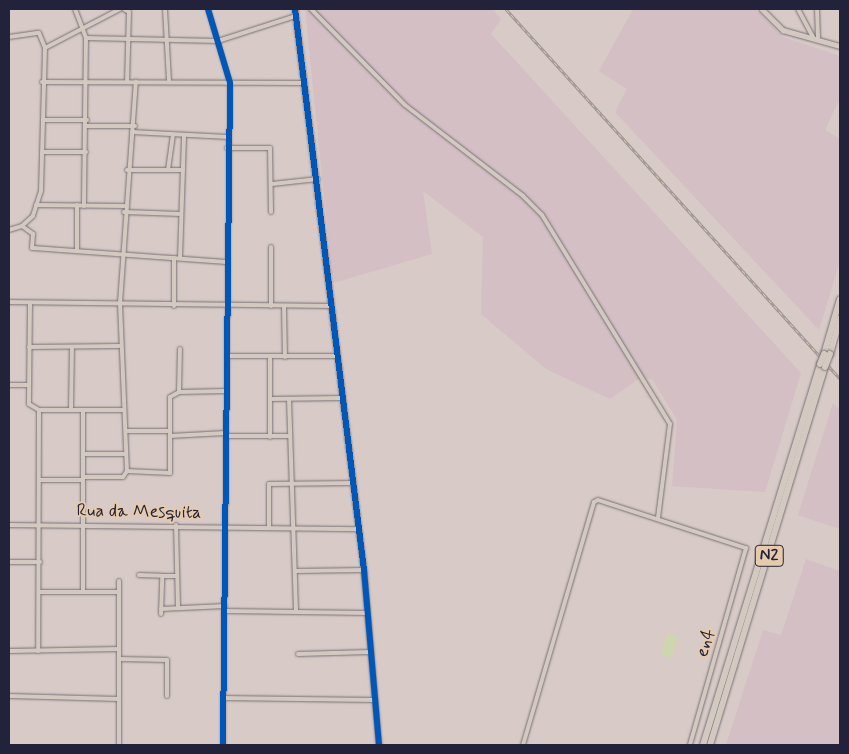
<!DOCTYPE html>
<html>
<head>
<meta charset="utf-8">
<style>
	body { margin:0 }
	#map { position:relative; width:849px; height:754px; overflow:hidden; background:#d8cac7; font-family:Mynerve,sans-serif }
	div>[style] { position:absolute }
	[style*='--x'] { left:calc(var(--x)*1px); top:calc(var(--y)*1px); width:calc(var(--w)*1px); rotate:calc(var(--a)*1deg) }
	.built>* { inset:0; background:#d3bfc4 }
	.green>* { inset:0; background:#ced6ad }
	.roads { filter:drop-shadow(0 0 1px #787276) drop-shadow(0 0 1px #787276) }
	.minor>* { height:4px; margin:-2px; padding:0 2px; transform-origin:2px; border-radius:2px; background:#d3c9c0 }
	.tertiary>* { height:4.5px; margin:-2.25px; padding:0 2.25px; transform-origin:2.25px; border-radius:2.25px; background:#d3c9c0 }
	.trunk>* { height:6px; margin:-3px; padding:0 3px; transform-origin:3px; border-radius:3px; background:#d3c9c0 }
	.rail>* { height:3px; margin-top:-1.5px; transform-origin:0; background:repeating-linear-gradient(90deg,#e5cbac 0 4px,#9a9491 0 8px); box-sizing:border-box; border-block:1px solid #9a9491 }
	.bridges { filter:drop-shadow(0 0 1px #787276) drop-shadow(0 0 1px #787276) }
	.trunk-bridge>* { height:6px; margin:-3px; padding:0 3px; transform-origin:3px; border-radius:3px; background:#d3c9c0 }
	.cycleway>* { height:6px; margin:-3px; padding:0 3px; transform-origin:3px; border-radius:3px; background:#0057b8 }
	span { translate:-50% -50%; white-space:nowrap; text-align:center; line-height:1.15; -webkit-text-stroke:4px #e5cbac; paint-order:stroke }
	.shield-label span { padding:1px 4px; background:#e5cbac; border:1px solid; border-radius:4px; -webkit-text-stroke-width:0 }
	.shield-label { font-size:16px; color:#22223b; font-weight:700 }
	.street-label { font-size:18px; color:#22223b }
	.frame { position:absolute; inset:0; border:10px solid #22223b; pointer-events:none }
</style>
</head>
<body>
<div id="map">
	<div class="built">
		<i style="clip-path:polygon(305px 9px,492px 9px,501px 19px,491px 34px,801px 373px,765px 492px,672px 486px,677px 420px,652px 379px,640px 378px,610px 399px,546px 369px,481px 314px,483px 237px,423px 191px,432px 254px,333px 283px)"></i>
		<i style="clip-path:polygon(633px 9px,756px 9px,783px 37px,840px 56px,840px 98px,825px 130px,840px 139px,840px 261px,819px 330px,615px 112px,627px 89px,599px 71px)"></i>
		<i style="clip-path:polygon(833px 403px,840px 411px,840px 529px,798px 515px)"></i>
		<i style="clip-path:polygon(806px 559px,840px 571px,840px 745px,726px 745px,763px 630px,781px 635px)"></i>
	</div>
	<div class="green">
		<i style="clip-path:polygon(667px 633px,678px 636px,672px 658px,661px 655px)"></i>
	</div>
	<div class="roads">
		<div class="minor">
			<i style="--x:75;--y:9;--w:31;--a:69"></i>
			<i style="--x:86;--y:38;--w:168;--a:90.7"></i>
			<i style="--x:124;--y:9;--w:6;--a:31"></i>
			<i style="--x:129;--y:12;--w:70;--a:91.6"></i>
			<i style="--x:165;--y:9;--w:71;--a:86.8"></i>
			<i style="--x:208;--y:9;--w:77;--a:73.4"></i>
			<i style="--x:230;--y:83;--w:662;--a:90.61"></i>
			<i style="--x:311;--y:9;--w:134;--a:45.6"></i>
			<i style="--x:405;--y:105;--w:149;--a:37.6"></i>
			<i style="--x:523;--y:196;--w:27;--a:45"></i>
			<i style="--x:542;--y:215;--w:245;--a:58.5"></i>
			<i style="--x:670;--y:424;--w:95;--a:97.3"></i>
			<i style="--x:798;--y:9;--w:34;--a:62"></i>
			<i style="--x:817;--y:9;--w:31;--a:88"></i>
			<i style="--x:9;--y:37;--w:30;--a:-8"></i>
			<i style="--x:39;--y:33;--w:16;--a:68"></i>
			<i style="--x:45;--y:48;--w:143;--a:91.6"></i>
			<i style="--x:41;--y:191;--w:26;--a:108"></i>
			<i style="--x:33;--y:216;--w:15;--a:138"></i>
			<i style="--x:22;--y:226;--w:14;--a:36"></i>
			<i style="--x:33;--y:234;--w:14;--a:94"></i>
			<i style="--x:32;--y:248;--w:196;--a:4.1"></i>
			<i style="--x:86;--y:38;--w:132;--a:1.3"></i>
			<i style="--x:218;--y:41;--w:82;--a:-17.8"></i>
			<i style="--x:45;--y:48;--w:85;--a:-27.5"></i>
			<i style="--x:42;--y:82;--w:262;--a:0.2"></i>
			<i style="--x:44;--y:120;--w:43;--a:0"></i>
			<i style="--x:86;--y:126;--w:49;--a:0"></i>
			<i style="--x:132;--y:132;--w:96;--a:3"></i>
			<i style="--x:227;--y:148;--w:43;--a:0"></i>
			<i style="--x:270;--y:148;--w:64;--a:89.1"></i>
			<i style="--x:42;--y:152;--w:44;--a:0"></i>
			<i style="--x:127;--y:170;--w:56;--a:0"></i>
			<i style="--x:168;--y:170;--w:34;--a:-82"></i>
			<i style="--x:272;--y:184;--w:46;--a:-6.2"></i>
			<i style="--x:36;--y:205;--w:88;--a:0.7"></i>
			<i style="--x:124;--y:212;--w:57;--a:2"></i>
			<i style="--x:9;--y:230;--w:14;--a:-17"></i>
			<i style="--x:271;--y:247;--w:59;--a:90"></i>
			<i style="--x:77;--y:249;--w:44;--a:-90"></i>
			<i style="--x:180;--y:258;--w:122;--a:-88.1"></i>
			<i style="--x:9;--y:302;--w:321;--a:0.7"></i>
			<i style="--x:30;--y:303;--w:101;--a:90.6"></i>
			<i style="--x:29;--y:404;--w:12;--a:31"></i>
			<i style="--x:39;--y:410;--w:241;--a:90.2"></i>
			<i style="--x:174;--y:306;--w:48;--a:-90"></i>
			<i style="--x:284;--y:306;--w:51;--a:88.9"></i>
			<i style="--x:29;--y:347;--w:90;--a:-0.6"></i>
			<i style="--x:227;--y:356;--w:110;--a:0"></i>
			<i style="--x:9;--y:385;--w:20;--a:0"></i>
			<i style="--x:179;--y:392;--w:43;--a:-88.7"></i>
			<i style="--x:270;--y:399;--w:72;--a:-0.8"></i>
			<i style="--x:289;--y:399;--w:213;--a:88.1"></i>
			<i style="--x:71;--y:409;--w:62;--a:-89.1"></i>
			<i style="--x:39;--y:410;--w:84;--a:0"></i>
			<i style="--x:83;--y:410;--w:182;--a:90"></i>
			<i style="--x:126;--y:431;--w:44;--a:0"></i>
			<i style="--x:170;--y:436;--w:55;--a:-3.1"></i>
			<i style="--x:226;--y:436;--w:63;--a:0"></i>
			<i style="--x:270;--y:437;--w:80;--a:-90"></i>
			<i style="--x:83;--y:454;--w:43;--a:0"></i>
			<i style="--x:127;--y:471;--w:43;--a:2.7"></i>
			<i style="--x:170;--y:473;--w:76;--a:-90"></i>
			<i style="--x:170;--y:397;--w:10;--a:-29"></i>
			<i style="--x:179;--y:392;--w:47;--a:-1.2"></i>
			<i style="--x:83;--y:477;--w:40;--a:0"></i>
			<i style="--x:123;--y:477;--w:7;--a:-56"></i>
			<i style="--x:127;--y:471;--w:168;--a:-92.4"></i>
			<i style="--x:120;--y:303;--w:222;--a:-85.9"></i>
			<i style="--x:39;--y:480;--w:44;--a:0"></i>
			<i style="--x:9;--y:525;--w:350;--a:0.7"></i>
			<i style="--x:176;--y:525;--w:82;--a:88.6"></i>
			<i style="--x:269;--y:528;--w:44;--a:-90"></i>
			<i style="--x:269;--y:484;--w:84;--a:-0.7"></i>
			<i style="--x:9;--y:562;--w:31;--a:0"></i>
			<i style="--x:296;--y:571;--w:68;--a:-0.8"></i>
			<i style="--x:139;--y:575;--w:23;--a:2"></i>
			<i style="--x:39;--y:592;--w:80;--a:0"></i>
			<i style="--x:119;--y:592;--w:153;--a:90"></i>
			<i style="--x:119;--y:592;--w:11;--a:-90"></i>
			<i style="--x:161;--y:609;--w:64;--a:-2.7"></i>
			<i style="--x:225;--y:611;--w:143;--a:0.8"></i>
			<i style="--x:161;--y:614;--w:38;--a:-88"></i>
			<i style="--x:162;--y:576;--w:13;--a:0"></i>
			<i style="--x:9;--y:651;--w:110;--a:-1"></i>
			<i style="--x:298;--y:654;--w:72;--a:-1.6"></i>
			<i style="--x:120;--y:659;--w:47;--a:1.2"></i>
			<i style="--x:167;--y:660;--w:36;--a:90"></i>
			<i style="--x:9;--y:696;--w:110;--a:1.6"></i>
			<i style="--x:223;--y:698;--w:151;--a:0.8"></i>
			<i style="--x:523;--y:745;--w:253;--a:-73.7"></i>
			<i style="--x:594;--y:502;--w:4;--a:-27"></i>
			<i style="--x:598;--y:500;--w:156;--a:18"></i>
			<i style="--x:746;--y:548;--w:205;--a:105.9"></i>
		</div>
		<div class="tertiary">
			<i style="--x:295;--y:9;--w:565;--a:82.99"></i>
			<i style="--x:364;--y:570;--w:176;--a:85.1"></i>
			<i style="--x:762;--y:9;--w:30;--a:45"></i>
			<i style="--x:783;--y:30;--w:59;--a:15.7"></i>
		</div>
		<div class="trunk">
			<i style="--x:824;--y:354;--w:57;--a:-73.8"></i>
			<i style="--x:830;--y:354;--w:37;--a:-74"></i>
			<i style="--x:703;--y:745;--w:399;--a:-72.9"></i>
			<i style="--x:710;--y:745;--w:395;--a:-73.1"></i>
		</div>
	</div>
	<div class="rail">
		<i style="--x:506;--y:9;--w:498;--a:47.9"></i>
	</div>
	<div class="bridges">
		<div class="trunk-bridge">
			<i style="--x:820;--y:364;--w:11;--a:-68"></i>
			<i style="--x:825;--y:367;--w:14;--a:-69"></i>
		</div>
	</div>
	<div class="cycleway">
		<i style="--x:208;--y:9;--w:77;--a:73.4"></i>
		<i style="--x:230;--y:83;--w:662;--a:90.61"></i>
		<i style="--x:295;--y:9;--w:565;--a:82.99"></i>
		<i style="--x:364;--y:570;--w:176;--a:85.1"></i>
	</div>
	<div class="shield-label">
		<span style="left:769px;top:556px">N2</span>
	</div>
	<div class="street-label">
		<span style="left:139px;top:512px;rotate:1deg">Rua da Mesquita</span>
		<span style="left:706px;top:643px;rotate:-73deg">en4</span>
	</div>
	<div class="frame"></div>
</div>
</body>
</html>
